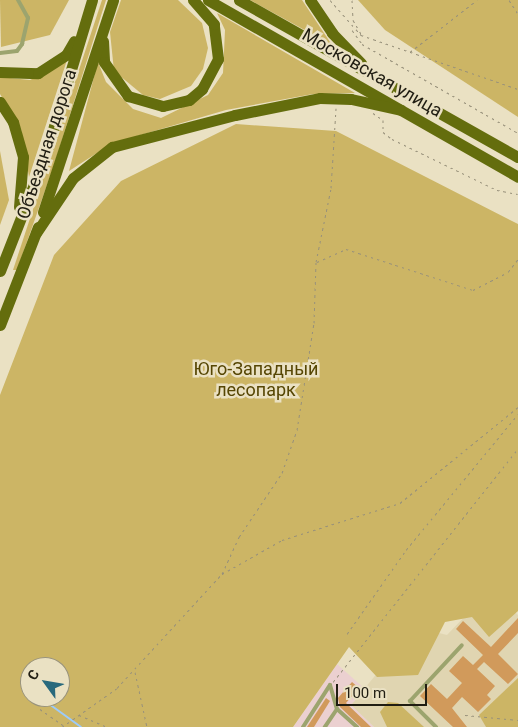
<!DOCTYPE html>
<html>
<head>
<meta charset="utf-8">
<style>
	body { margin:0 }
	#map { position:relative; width:518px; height:727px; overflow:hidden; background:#eae1c3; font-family:Roboto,sans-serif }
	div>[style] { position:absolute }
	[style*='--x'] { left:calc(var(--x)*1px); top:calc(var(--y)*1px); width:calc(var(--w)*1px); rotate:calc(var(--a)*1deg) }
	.built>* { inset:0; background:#e0d5b1 }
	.industrial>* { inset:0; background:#ebd0d0 }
	.green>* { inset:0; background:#ccb565 }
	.stream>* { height:2px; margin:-1px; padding:0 1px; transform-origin:1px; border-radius:1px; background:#9ccbfa }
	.building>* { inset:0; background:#d19a5b }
	.path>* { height:1px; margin-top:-0.5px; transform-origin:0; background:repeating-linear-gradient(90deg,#97907a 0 2.5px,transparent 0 6.5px) }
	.lane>* { height:4px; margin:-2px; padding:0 2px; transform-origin:2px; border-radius:2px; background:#9ca46e }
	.primary>* { height:11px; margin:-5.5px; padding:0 5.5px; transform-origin:5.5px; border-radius:5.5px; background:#646d0d }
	span { translate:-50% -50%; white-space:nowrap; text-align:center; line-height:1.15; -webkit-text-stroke:5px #eae1c3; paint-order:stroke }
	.street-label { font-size:18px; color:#201d12 }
	.park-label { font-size:18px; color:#564603 }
	.north { position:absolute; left:20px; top:657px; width:50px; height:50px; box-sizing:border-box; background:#eae1c3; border:1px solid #99937c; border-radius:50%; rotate:302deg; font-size:14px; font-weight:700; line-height:20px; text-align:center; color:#201d12 }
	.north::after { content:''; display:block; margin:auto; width:18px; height:22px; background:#28697c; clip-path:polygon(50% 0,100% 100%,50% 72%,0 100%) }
	.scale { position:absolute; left:336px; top:684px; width:91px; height:22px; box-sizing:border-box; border:2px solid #201d12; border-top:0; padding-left:6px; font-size:15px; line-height:18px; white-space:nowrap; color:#201d12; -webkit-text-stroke:4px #eae1c3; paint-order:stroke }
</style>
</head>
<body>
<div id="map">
	<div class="built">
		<i style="clip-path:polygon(491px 589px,518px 615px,518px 713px,505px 727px,374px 727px,351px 705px,415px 627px,447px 635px)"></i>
	</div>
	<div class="industrial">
		<i style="clip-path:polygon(337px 664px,365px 689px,351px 705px,374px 727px,293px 727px)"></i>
	</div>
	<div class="green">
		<i style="clip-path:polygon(0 0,69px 0,50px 35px,1px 47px)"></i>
		<i style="clip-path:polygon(102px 0,106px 0,54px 165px,17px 270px,13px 270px)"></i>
		<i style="clip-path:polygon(121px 0,178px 0,202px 23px,208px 48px,203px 69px,191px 86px,160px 99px,143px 95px,114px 71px,110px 32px)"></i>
		<i style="clip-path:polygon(250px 0,302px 0,332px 45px)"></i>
		<i style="clip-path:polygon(358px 0,518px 0,518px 117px,385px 30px)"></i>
		<i style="clip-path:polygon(217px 13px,355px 93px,313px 94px,226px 110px,137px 136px,100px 151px,69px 171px,98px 62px,106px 82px,133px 109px,161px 118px,208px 95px,223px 73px,225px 30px)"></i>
		<i style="clip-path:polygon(67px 60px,29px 177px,21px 129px,0 94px,0 77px,30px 80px)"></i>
		<i style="clip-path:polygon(evenodd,236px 124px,336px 131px,518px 224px,518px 611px,489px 637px,472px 617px,445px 622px,418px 675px,377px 677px,349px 647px,293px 727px,0 727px,0 395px,54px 255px,121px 181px,236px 124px,30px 667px,60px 667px,60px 697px,30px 697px,30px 667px)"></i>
		<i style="clip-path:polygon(0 151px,9px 200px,0 225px)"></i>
		<i style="clip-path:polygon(518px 678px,518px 727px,486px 727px,479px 715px)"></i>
		<i style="clip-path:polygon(388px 702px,398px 703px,424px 727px,387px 727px,380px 712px)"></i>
	</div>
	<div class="stream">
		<i style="--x:45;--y:701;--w:44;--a:35.8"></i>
	</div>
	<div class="building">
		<i style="clip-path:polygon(518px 618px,518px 633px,498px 654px,518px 674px,508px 684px,484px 662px,477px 669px,495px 686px,487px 695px,491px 699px,478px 712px,462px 697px,452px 708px,467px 727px,453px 727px,420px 696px,431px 684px,447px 699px,462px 683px,449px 671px,463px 656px,473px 665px,483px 655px,456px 629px,463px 621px,491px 647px)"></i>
		<i style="clip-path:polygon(352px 682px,359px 688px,346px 703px,371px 727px,361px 727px,340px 707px,338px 698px)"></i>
		<i style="clip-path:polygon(326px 698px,330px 701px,314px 727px,307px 727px)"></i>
	</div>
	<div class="path">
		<i style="--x:330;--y:0;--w:47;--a:48.5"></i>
		<i style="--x:361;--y:35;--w:166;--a:19"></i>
		<i style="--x:352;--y:0;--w:20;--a:87"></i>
		<i style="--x:353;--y:20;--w:16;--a:60"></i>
		<i style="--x:509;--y:0;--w:17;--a:57"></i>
		<i style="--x:352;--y:30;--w:17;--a:54"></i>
		<i style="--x:362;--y:44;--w:180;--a:29.7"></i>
		<i style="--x:410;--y:52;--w:85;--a:-37.8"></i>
		<i style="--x:373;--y:113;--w:12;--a:35"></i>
		<i style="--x:383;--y:120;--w:12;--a:90"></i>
		<i style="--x:383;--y:132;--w:11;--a:38"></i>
		<i style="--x:392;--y:139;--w:117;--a:25.9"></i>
		<i style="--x:497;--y:190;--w:21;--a:11"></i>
		<i style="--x:317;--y:262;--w:32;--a:-24"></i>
		<i style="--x:346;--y:249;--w:133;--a:17.9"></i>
		<i style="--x:473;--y:290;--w:39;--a:-27"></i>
		<i style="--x:508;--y:272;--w:16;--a:-52"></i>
		<i style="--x:222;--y:574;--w:41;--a:-65.3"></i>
		<i style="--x:239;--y:537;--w:77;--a:-56.1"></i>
		<i style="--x:282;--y:473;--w:46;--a:-70.8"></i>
		<i style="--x:297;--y:430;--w:108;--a:-81"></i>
		<i style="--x:314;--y:323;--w:61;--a:-88.1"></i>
		<i style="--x:316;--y:262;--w:76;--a:-78.5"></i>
		<i style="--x:331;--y:188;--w:80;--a:-86.4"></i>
		<i style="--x:347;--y:634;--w:103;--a:-54.9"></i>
		<i style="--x:406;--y:550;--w:176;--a:-50.5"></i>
		<i style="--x:135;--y:672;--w:56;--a:77.7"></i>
		<i style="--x:333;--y:682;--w:298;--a:-51.6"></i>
		<i style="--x:40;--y:709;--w:28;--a:35"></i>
		<i style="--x:79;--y:715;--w:30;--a:23"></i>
		<i style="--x:465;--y:715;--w:53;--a:5.4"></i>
		<i style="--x:62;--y:727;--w:67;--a:-35.3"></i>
		<i style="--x:117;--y:688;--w:155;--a:-47.4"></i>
		<i style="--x:222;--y:574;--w:69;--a:-29.5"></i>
		<i style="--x:282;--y:540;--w:124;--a:-17.4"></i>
		<i style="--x:400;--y:503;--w:152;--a:-39.1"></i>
	</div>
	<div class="lane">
		<i style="--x:0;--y:53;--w:17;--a:-7"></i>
		<i style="--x:17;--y:51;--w:9;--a:-54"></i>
		<i style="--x:22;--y:44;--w:27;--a:-77"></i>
		<i style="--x:28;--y:18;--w:21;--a:-119"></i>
		<i style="--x:337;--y:709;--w:27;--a:42"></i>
		<i style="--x:303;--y:727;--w:50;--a:-57.3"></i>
		<i style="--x:330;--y:685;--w:25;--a:74"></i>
		<i style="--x:337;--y:709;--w:22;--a:124"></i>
		<i style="--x:436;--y:727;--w:37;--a:-135"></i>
		<i style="--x:410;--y:701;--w:76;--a:-47.1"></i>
	</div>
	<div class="primary">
		<i style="--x:208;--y:0;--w:357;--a:29.7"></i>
		<i style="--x:239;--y:0;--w:320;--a:29.4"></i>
		<i style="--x:310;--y:0;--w:40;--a:56"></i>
		<i style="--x:332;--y:33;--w:42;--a:46"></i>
		<i style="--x:103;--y:41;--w:21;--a:87"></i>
		<i style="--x:104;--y:62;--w:42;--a:54.8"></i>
		<i style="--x:128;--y:96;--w:36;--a:16"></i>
		<i style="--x:163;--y:106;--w:27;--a:-13"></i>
		<i style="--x:189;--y:100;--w:17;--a:-40"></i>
		<i style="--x:202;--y:89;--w:34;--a:-62"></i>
		<i style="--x:218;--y:59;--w:35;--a:-97"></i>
		<i style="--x:214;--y:24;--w:32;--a:-131"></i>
		<i style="--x:0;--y:72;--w:38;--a:2"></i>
		<i style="--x:38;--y:73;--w:33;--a:-33"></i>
		<i style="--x:66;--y:55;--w:16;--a:-60"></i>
		<i style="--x:0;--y:102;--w:24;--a:57"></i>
		<i style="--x:13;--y:122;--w:36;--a:74"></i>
		<i style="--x:23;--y:157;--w:50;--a:94.6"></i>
		<i style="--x:43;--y:212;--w:223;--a:-71.7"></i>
		<i style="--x:36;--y:233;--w:66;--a:-56.1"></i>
		<i style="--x:73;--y:178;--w:50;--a:-38.5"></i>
		<i style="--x:112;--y:147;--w:127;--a:-14.6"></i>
		<i style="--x:235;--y:115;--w:87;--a:-11.3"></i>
		<i style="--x:320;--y:98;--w:31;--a:2"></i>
		<i style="--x:351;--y:99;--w:51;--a:12.4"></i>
		<i style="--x:0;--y:271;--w:120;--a:-68.6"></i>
		<i style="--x:44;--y:159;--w:166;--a:-73.2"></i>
		<i style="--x:0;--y:325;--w:105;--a:-68.8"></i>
	</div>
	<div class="street-label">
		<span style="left:372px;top:73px;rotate:30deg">Московская улица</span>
		<span style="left:47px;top:144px;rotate:-72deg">Объездная дорога</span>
	</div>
	<div class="park-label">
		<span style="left:256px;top:380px">Юго-Западный<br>лесопарк</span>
	</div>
	<div class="north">С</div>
	<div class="scale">100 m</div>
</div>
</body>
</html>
